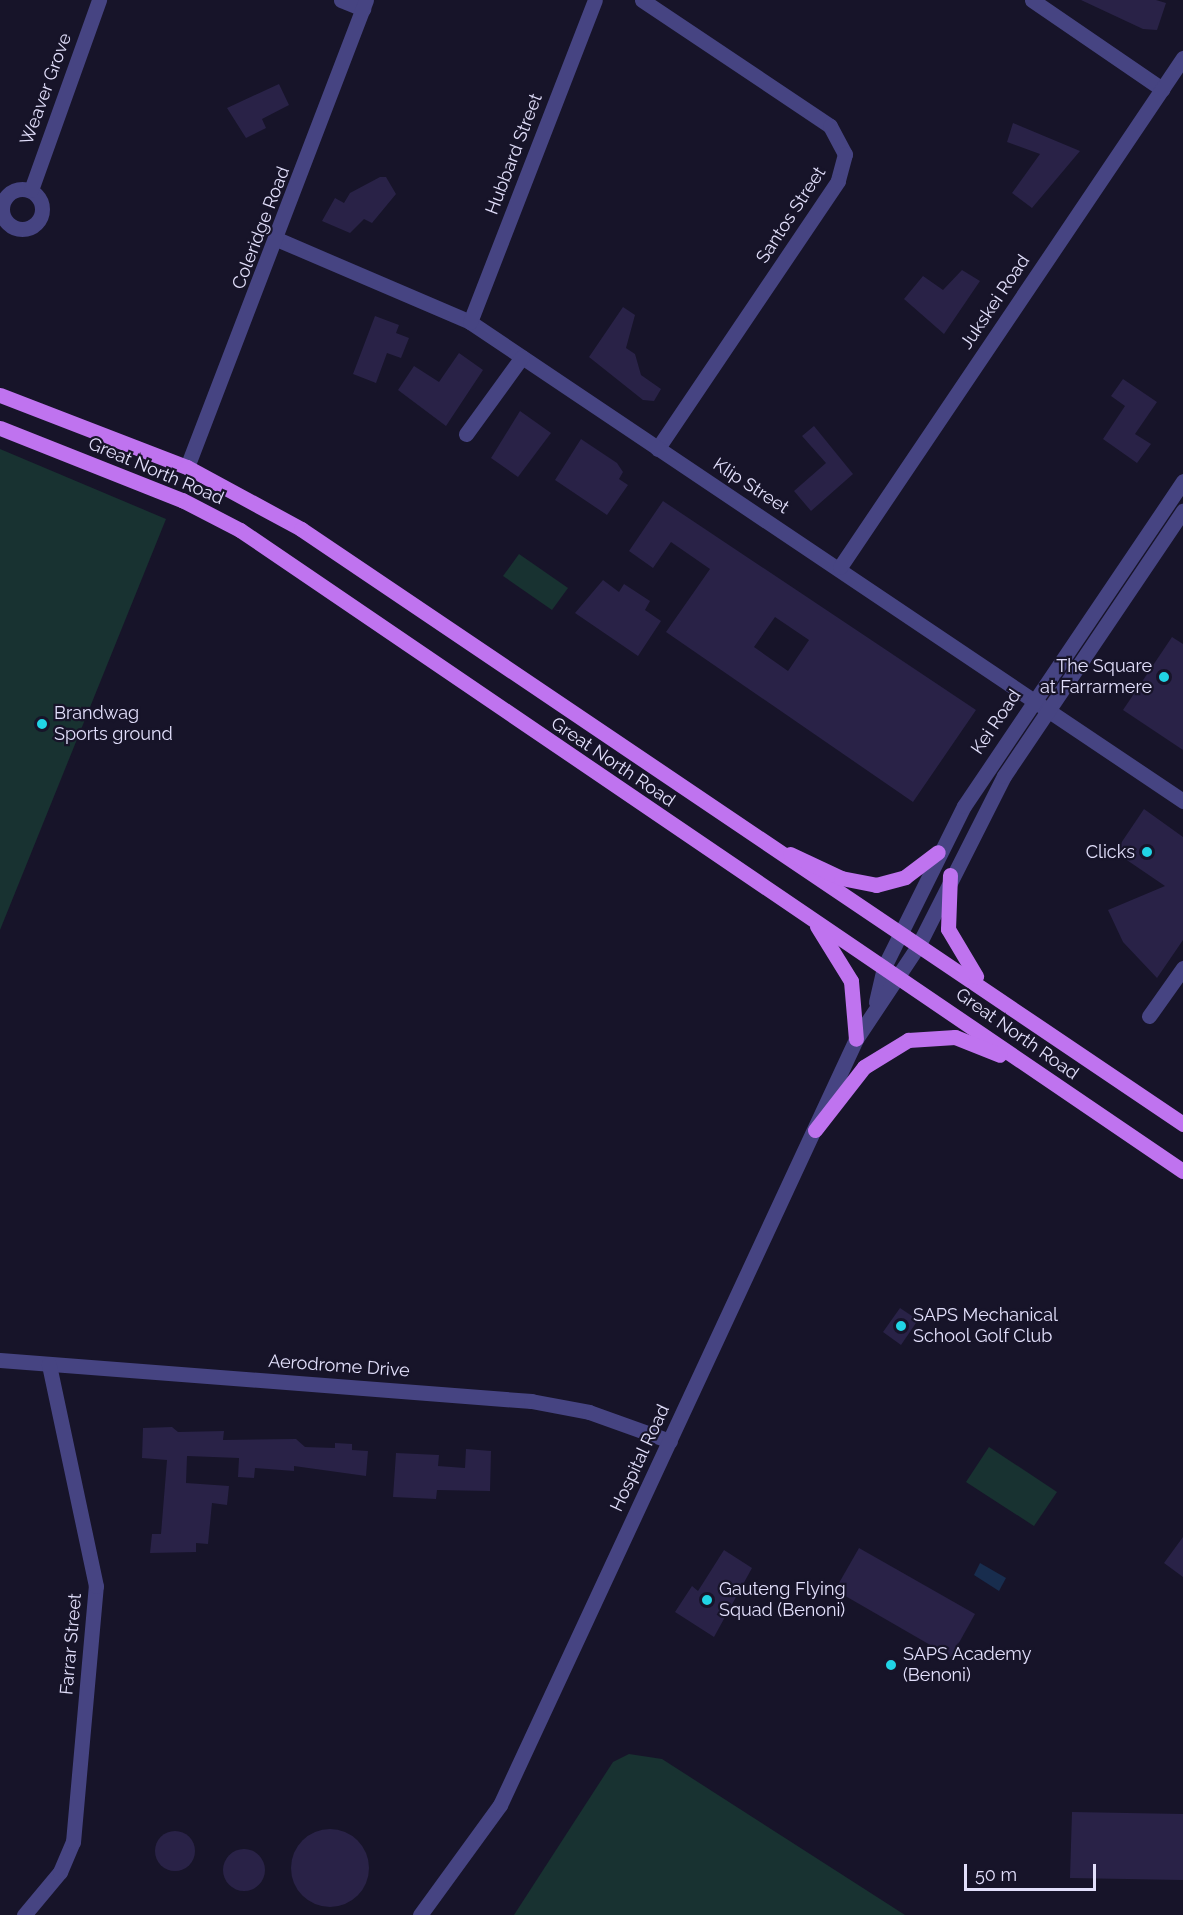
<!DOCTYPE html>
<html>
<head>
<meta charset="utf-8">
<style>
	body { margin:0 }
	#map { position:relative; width:1183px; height:1915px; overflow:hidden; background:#171429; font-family:Raleway,sans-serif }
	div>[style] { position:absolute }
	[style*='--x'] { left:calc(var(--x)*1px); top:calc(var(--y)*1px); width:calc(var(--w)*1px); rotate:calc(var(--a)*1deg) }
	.green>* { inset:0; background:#183231 }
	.water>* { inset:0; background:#182d4e }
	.building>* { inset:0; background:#292247 }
	.round { border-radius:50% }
	.minor>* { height:15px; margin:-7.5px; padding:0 7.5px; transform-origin:7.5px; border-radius:7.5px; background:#464482 }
	.minor>.ring { margin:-7.5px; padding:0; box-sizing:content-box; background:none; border:15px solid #464482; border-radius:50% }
	.major>* { height:15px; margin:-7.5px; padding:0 7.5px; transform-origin:7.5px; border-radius:7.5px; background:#bf73ef }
	.dots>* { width:16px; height:16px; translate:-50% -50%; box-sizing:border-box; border:3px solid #171429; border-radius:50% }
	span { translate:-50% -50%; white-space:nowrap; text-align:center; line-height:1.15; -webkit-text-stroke:4.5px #171429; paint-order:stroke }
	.street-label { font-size:18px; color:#e2dffb }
	.poi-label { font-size:18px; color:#e2dffb }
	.right { translate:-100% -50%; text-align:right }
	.left { translate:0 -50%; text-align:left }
	.scale { position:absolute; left:964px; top:1864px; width:132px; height:27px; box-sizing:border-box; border:3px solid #e2dffb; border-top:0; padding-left:8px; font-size:18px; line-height:21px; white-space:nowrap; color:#e2dffb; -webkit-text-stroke:4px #171429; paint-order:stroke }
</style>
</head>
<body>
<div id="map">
	<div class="green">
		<i style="clip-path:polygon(0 449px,166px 519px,0 930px)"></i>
		<i style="clip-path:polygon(519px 554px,568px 588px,552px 610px,503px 576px)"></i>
		<i style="clip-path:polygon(989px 1447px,1057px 1492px,1034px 1526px,966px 1482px)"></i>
		<i style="clip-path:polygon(629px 1754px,662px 1759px,905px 1915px,514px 1915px,613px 1762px)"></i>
	</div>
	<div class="water">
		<i style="clip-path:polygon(980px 1563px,1006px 1578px,999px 1591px,974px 1575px)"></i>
	</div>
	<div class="building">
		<i style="clip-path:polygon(1081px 0,1156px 0,1166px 3px,1157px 30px,1143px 29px)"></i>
		<i style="clip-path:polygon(279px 84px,289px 105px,262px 119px,266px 128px,246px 138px,227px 108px)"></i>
		<i style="clip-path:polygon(1013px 123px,1080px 151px,1032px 208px,1012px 193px,1040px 154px,1007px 142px)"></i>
		<i style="clip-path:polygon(380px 177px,386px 177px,396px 194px,372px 223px,364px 219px,350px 233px,322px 221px,335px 198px,344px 203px,350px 193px)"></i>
		<i style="clip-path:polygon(962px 270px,980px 281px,944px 334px,904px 299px,923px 276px,943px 290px)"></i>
		<i style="clip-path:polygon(623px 307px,635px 315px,626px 348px,635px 354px,641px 375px,661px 389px,654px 401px,643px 400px,589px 357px)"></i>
		<i style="clip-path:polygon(375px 316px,399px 325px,396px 333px,409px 338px,401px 358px,387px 353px,376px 383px,353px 374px)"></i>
		<i style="clip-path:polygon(459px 353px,483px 370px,446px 426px,398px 390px,414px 366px,439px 382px)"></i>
		<i style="clip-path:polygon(1123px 379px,1157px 402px,1135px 434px,1151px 444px,1137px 463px,1103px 439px,1125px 406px,1111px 396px)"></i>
		<i style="clip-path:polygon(520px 411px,551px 433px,518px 477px,491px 458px)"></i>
		<i style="clip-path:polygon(814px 426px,853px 474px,811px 511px,794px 491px,826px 463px,802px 436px)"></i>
		<i style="clip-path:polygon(581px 439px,617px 463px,623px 472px,619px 479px,628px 485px,607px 515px,555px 480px)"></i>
		<i style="clip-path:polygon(evenodd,663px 501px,976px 710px,913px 802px,666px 632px,710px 569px,671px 542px,653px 568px,629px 551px,663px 501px,775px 617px,809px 640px,788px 671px,754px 647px,775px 617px)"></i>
		<i style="clip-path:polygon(603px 580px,619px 592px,624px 584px,650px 601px,645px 610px,661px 621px,638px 656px,575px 613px)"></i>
		<i style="clip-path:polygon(1172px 637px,1183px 644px,1183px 750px,1123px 710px)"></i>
		<i style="clip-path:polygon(1144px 809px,1183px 837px,1183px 940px,1157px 978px,1123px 942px,1108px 910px,1165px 886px,1115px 852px)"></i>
		<i style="clip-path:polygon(900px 1308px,918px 1320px,901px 1345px,883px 1332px)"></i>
		<i style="clip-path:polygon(172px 1427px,178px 1432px,224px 1431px,223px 1440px,296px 1439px,305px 1447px,335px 1448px,335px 1443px,352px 1444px,352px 1450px,368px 1451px,366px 1476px,294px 1466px,294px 1471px,255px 1468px,254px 1478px,238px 1477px,239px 1458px,187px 1456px,186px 1483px,229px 1486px,227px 1505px,212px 1503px,208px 1544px,196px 1543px,196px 1552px,150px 1553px,152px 1534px,161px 1534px,167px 1460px,142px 1458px,143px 1428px)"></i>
		<i style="clip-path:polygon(466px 1449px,491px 1451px,490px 1491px,437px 1490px,436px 1499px,393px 1497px,396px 1453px,439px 1455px,438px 1466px,465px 1468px)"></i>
		<i style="clip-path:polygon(1183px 1537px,1183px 1577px,1164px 1563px)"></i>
		<i style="clip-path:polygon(859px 1548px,975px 1614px,951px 1657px,835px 1590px)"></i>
		<i style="clip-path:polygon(724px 1550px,752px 1568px,714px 1637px,675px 1612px,692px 1586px,698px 1591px)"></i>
		<i style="clip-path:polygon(1072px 1812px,1183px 1814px,1183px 1880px,1070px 1878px)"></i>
		<i class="round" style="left:291px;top:1829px;width:78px;height:78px"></i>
		<i class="round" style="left:155px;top:1831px;width:40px;height:40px"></i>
		<i class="round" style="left:223px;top:1849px;width:42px;height:42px"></i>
	</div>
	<div class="minor">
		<i style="--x:341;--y:0;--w:24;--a:22"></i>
		<i style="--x:642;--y:0;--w:226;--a:33.8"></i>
		<i style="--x:830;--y:126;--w:32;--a:62"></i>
		<i style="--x:845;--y:154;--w:28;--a:105"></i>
		<i style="--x:838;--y:181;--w:323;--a:124"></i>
		<i style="--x:1032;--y:0;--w:158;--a:34.4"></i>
		<i class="ring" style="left:2px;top:189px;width:25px;height:25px"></i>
		<i style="--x:31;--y:190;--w:202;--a:-70.3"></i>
		<i style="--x:279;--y:240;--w:208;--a:23.2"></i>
		<i style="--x:470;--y:322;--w:859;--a:33.89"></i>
		<i style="--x:470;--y:322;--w:345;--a:-68.8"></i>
		<i style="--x:466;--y:434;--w:95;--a:-54"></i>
		<i style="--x:187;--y:467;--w:500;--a:-69.03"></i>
		<i style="--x:840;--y:567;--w:614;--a:-56.03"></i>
		<i style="--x:876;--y:1002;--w:36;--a:-77"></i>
		<i style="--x:884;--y:967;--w:180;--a:-63.6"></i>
		<i style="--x:964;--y:806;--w:392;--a:-56"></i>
		<i style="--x:1149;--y:1016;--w:59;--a:-54.7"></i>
		<i style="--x:0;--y:1360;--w:533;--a:4.42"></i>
		<i style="--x:531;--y:1401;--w:59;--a:10.7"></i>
		<i style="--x:589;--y:1412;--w:86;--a:19.7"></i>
		<i style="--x:24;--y:1915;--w:56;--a:-50.1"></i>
		<i style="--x:60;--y:1872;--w:33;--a:-67"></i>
		<i style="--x:73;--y:1842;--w:257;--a:-84.9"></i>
		<i style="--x:96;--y:1586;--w:227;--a:-102"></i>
		<i style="--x:420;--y:1915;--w:136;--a:-54"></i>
		<i style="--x:500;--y:1805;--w:845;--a:-65.07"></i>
		<i style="--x:856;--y:1039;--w:112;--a:-56.3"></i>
		<i style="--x:918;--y:946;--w:191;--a:-63.2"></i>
		<i style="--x:1004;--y:776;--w:320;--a:-56"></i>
	</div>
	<div class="major">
		<i style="--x:0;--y:395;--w:200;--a:21.1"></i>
		<i style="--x:187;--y:467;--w:130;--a:28.5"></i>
		<i style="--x:301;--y:529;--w:1064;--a:34"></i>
		<i style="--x:0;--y:428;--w:196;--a:21.6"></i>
		<i style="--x:182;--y:500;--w:65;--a:27.3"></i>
		<i style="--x:240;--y:530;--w:1140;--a:34.21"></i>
		<i style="--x:790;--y:854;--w:56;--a:25.2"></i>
		<i style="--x:841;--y:878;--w:36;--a:11"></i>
		<i style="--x:876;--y:885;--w:30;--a:-15"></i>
		<i style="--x:905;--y:877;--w:41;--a:-37.1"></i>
		<i style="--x:950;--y:875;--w:54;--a:92.1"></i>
		<i style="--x:948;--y:929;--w:55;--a:59.2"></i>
		<i style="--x:817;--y:926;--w:65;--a:58.3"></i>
		<i style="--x:851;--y:981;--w:58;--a:85.1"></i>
		<i style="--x:815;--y:1130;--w:80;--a:-52.1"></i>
		<i style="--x:864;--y:1067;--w:52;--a:-31.5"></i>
		<i style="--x:908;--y:1040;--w:47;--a:-3.7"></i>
		<i style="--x:955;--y:1037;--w:48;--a:21.8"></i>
	</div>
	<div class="dots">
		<i style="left:1164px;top:677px;background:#21d4e5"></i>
		<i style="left:42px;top:724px;background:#21d4e5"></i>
		<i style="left:1147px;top:852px;background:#21d4e5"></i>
		<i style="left:901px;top:1326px;background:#21d4e5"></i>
		<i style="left:707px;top:1600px;background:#21d4e5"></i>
		<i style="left:891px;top:1665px;background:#21d4e5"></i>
	</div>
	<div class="street-label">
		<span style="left:46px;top:89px;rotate:-70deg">Weaver Grove</span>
		<span style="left:514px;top:154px;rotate:-69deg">Hubbard Street</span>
		<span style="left:791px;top:215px;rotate:-57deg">Santos Street</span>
		<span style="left:261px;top:228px;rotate:-69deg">Coleridge Road</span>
		<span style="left:995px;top:302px;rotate:-56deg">Jukskei Road</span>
		<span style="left:156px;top:471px;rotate:23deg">Great North Road</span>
		<span style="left:751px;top:486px;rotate:33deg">Klip Street</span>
		<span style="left:996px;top:722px;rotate:-56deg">Kei Road</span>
		<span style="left:613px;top:762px;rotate:34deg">Great North Road</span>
		<span style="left:1017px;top:1034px;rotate:35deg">Great North Road</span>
		<span style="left:339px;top:1366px;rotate:4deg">Aerodrome Drive</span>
		<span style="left:640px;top:1458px;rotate:-65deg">Hospital Road</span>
		<span style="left:71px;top:1644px;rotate:-85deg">Farrar Street</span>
	</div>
	<div class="poi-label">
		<span class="right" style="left:1152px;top:677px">The Square<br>at Farrarmere</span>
		<span class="left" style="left:54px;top:724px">Brandwag<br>Sports ground</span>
		<span class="right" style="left:1135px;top:852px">Clicks</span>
		<span class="left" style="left:913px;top:1326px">SAPS Mechanical<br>School Golf Club</span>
		<span class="left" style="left:719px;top:1600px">Gauteng Flying<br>Squad (Benoni)</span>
		<span class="left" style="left:903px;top:1665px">SAPS Academy<br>(Benoni)</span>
	</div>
	<div class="scale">50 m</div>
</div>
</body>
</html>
